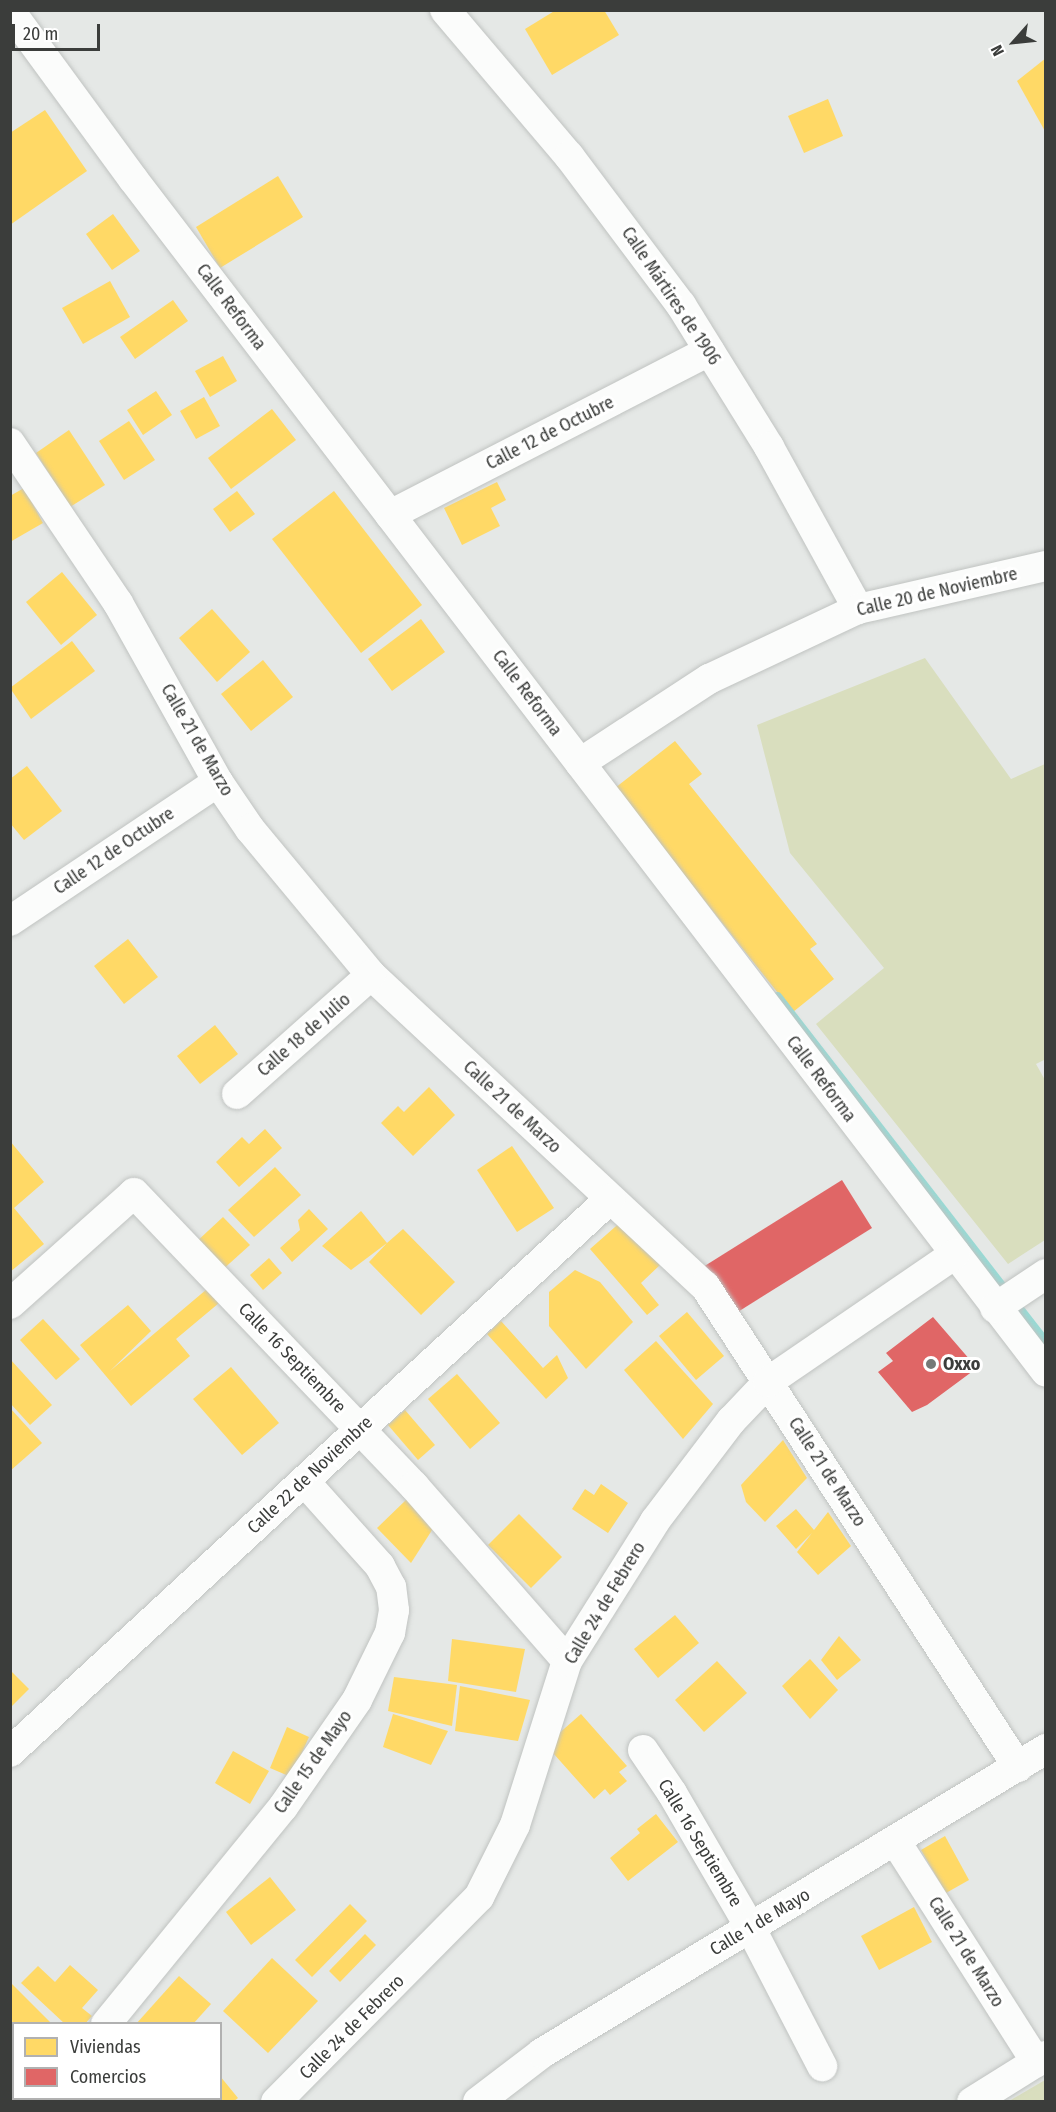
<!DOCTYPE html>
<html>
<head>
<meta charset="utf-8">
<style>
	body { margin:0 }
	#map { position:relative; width:1056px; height:2112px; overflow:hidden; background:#e5e8e6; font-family:"Fira Sans Condensed",sans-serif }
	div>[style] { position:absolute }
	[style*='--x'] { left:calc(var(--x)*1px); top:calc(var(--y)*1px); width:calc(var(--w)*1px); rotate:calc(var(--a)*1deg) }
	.green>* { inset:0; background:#d9debe }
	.homes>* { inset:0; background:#ffd966 }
	.shops>* { inset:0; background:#e06666 }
	.stream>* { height:9px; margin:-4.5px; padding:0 4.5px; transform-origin:4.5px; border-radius:4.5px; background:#99d9d4 }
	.roads { filter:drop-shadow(0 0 2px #c0c3c1) drop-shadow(0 0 2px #c0c3c1) }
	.minor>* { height:30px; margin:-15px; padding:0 15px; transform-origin:15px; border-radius:15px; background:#fbfcfb }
	.dots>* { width:16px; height:16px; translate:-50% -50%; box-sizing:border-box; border:3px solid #fff; border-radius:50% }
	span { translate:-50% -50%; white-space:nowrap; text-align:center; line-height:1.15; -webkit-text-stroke:6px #fff; paint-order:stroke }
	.street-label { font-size:18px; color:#3b3d3b }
	.poi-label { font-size:18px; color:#3b3d3b; font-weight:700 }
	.left { translate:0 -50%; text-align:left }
	.frame { position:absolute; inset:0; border:12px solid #3b3d3b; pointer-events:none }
	.legend { position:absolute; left:12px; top:2022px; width:210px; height:78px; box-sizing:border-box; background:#fff; border:2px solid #b1b1b1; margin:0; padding:8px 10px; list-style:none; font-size:18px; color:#3b3d3b }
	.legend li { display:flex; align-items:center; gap:12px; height:30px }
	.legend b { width:30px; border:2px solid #b1b1b1 }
	.north { position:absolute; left:984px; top:12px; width:60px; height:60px; -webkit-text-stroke:4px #fff; paint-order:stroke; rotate:243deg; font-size:16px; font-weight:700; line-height:24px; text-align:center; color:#3b3d3b }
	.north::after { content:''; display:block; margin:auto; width:21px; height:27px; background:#3b3d3b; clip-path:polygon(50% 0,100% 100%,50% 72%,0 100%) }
	.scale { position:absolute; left:12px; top:24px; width:88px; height:27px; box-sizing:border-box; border:3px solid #3b3d3b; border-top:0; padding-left:8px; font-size:18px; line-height:21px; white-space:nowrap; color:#3b3d3b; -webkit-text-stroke:4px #fff; paint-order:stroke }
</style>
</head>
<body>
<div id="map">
	<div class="green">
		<i style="clip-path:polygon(925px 658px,1011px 779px,1045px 764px,1046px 1059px,1036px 1064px,1045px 1080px,1045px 1240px,1008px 1264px,816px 1024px,884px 968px,790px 853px,757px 725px)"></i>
		<i style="clip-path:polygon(1045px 2080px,1045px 2101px,1009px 2101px)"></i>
	</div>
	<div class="homes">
		<i style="clip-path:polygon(556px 10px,604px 10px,619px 35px,552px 75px,525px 29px)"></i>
		<i style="clip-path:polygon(1046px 58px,1046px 133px,1017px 81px)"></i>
		<i style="clip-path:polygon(828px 99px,843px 136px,804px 153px,788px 116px)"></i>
		<i style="clip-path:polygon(45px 110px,87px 171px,10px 225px,10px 133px)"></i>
		<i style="clip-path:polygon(278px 176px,303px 217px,220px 268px,196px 227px)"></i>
		<i style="clip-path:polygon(113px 214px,140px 251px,112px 270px,86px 234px)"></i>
		<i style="clip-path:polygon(110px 281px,130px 317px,83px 344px,62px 308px)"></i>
		<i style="clip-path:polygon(173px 300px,188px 321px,135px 359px,120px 337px)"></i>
		<i style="clip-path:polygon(223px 356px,237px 381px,210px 397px,195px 371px)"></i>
		<i style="clip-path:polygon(156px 391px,172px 415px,143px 435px,127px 410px)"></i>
		<i style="clip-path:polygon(204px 397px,220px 426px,196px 439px,180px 411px)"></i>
		<i style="clip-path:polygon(272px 409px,296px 440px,231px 489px,208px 458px)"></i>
		<i style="clip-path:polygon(129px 421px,155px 460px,124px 480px,99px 441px)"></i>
		<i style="clip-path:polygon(69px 430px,105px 485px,70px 507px,36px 453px)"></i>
		<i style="clip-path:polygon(497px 482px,506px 500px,491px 508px,500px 526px,462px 545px,444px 508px)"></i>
		<i style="clip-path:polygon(24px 488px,43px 523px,10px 542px,10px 496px)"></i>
		<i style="clip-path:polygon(237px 491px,255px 514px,230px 532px,213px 509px)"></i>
		<i style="clip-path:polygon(334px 491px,422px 605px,361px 653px,272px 539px)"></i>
		<i style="clip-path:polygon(62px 572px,97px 615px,61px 645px,26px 602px)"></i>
		<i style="clip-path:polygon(212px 609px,250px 652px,217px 682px,179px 638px)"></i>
		<i style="clip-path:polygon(421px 619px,445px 652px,392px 691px,368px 659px)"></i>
		<i style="clip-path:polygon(72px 641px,95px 671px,31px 719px,10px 688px)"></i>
		<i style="clip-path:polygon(263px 660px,293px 697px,251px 731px,221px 694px)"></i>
		<i style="clip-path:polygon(675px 741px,702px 774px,689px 784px,817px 944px,810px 949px,834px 979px,793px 1012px,615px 788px)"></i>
		<i style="clip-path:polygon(27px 766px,62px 811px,24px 840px,10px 823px,10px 779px)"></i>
		<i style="clip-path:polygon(128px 939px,158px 977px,124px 1004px,94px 966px)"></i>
		<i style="clip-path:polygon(215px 1025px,238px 1054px,200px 1084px,177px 1056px)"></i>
		<i style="clip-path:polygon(429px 1087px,455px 1115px,413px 1156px,381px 1123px,398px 1106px,404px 1112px)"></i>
		<i style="clip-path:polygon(265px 1129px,282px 1148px,239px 1187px,216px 1162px,242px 1137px,249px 1144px)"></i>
		<i style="clip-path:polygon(10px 1141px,44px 1182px,14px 1208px,44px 1244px,10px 1272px)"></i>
		<i style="clip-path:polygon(512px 1146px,554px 1208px,517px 1232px,477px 1170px)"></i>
		<i style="clip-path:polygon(275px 1167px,301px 1195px,254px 1237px,228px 1210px)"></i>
		<i style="clip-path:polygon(309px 1209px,328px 1229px,292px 1262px,280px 1248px,300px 1230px,298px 1220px)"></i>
		<i style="clip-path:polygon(361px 1211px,387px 1243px,403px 1229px,455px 1282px,421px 1315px,369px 1262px,387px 1243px,351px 1270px,322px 1246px)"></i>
		<i style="clip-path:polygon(223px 1217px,250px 1245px,220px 1272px,194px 1244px)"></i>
		<i style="clip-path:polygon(623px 1220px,661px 1264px,641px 1283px,659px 1305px,647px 1315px,590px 1249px)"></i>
		<i style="clip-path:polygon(269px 1258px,282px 1273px,263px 1290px,250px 1275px)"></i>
		<i style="clip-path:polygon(575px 1270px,600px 1282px,633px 1322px,586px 1369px,549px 1326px,549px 1292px)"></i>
		<i style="clip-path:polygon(207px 1289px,219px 1303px,176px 1339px,190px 1356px,131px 1406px,80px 1345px,128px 1305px,151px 1331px,110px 1371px)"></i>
		<i style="clip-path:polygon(687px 1312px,724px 1356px,696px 1380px,659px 1336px)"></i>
		<i style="clip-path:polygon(43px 1319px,80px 1359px,56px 1380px,20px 1340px)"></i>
		<i style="clip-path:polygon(501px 1321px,543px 1368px,557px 1355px,568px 1378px,546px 1399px,487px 1334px)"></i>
		<i style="clip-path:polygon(656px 1341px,713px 1404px,683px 1439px,624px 1370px)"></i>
		<i style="clip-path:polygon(10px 1359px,52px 1405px,30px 1425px,10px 1403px)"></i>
		<i style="clip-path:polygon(231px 1367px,279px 1423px,242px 1455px,193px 1399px)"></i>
		<i style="clip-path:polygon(457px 1374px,500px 1423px,470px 1449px,428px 1399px)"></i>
		<i style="clip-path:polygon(10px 1408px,42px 1443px,10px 1471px)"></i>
		<i style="clip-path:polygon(405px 1410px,435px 1445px,418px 1460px,388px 1425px)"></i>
		<i style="clip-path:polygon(783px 1440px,807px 1478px,765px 1522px,746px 1502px,741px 1485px)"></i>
		<i style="clip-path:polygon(601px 1484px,628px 1503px,608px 1533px,572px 1509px,585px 1489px,594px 1495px)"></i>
		<i style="clip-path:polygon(407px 1499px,434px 1527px,411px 1563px,377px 1528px)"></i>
		<i style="clip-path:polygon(796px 1509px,814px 1530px,828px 1512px,851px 1546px,818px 1575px,797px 1552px,812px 1533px,796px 1549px,776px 1526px)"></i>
		<i style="clip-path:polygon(519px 1514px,562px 1557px,531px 1588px,488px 1545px)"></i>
		<i style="clip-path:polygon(675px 1615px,699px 1643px,658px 1678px,634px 1649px)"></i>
		<i style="clip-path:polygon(839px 1636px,861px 1660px,837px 1680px,821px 1660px)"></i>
		<i style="clip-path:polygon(452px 1639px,525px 1649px,516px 1692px,448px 1681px)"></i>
		<i style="clip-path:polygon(810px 1659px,838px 1690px,810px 1719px,782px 1686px)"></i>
		<i style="clip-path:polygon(717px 1661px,747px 1693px,704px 1732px,675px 1700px)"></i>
		<i style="clip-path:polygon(10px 1670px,29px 1689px,10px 1708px)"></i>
		<i style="clip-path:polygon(394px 1677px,457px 1685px,452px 1726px,388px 1711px)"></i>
		<i style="clip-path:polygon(460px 1686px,530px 1700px,518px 1741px,455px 1731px)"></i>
		<i style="clip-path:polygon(393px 1714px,448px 1731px,431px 1765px,383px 1747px)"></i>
		<i style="clip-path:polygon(581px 1714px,627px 1766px,619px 1772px,627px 1781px,610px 1795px,605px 1789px,594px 1799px,553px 1753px,557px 1735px)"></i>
		<i style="clip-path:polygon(287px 1727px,309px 1737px,291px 1777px,270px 1768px)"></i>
		<i style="clip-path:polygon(233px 1751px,269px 1771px,250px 1804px,215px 1783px)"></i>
		<i style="clip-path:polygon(656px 1814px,678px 1842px,628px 1881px,610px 1858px,640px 1833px,637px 1829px)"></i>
		<i style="clip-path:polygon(945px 1836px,969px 1880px,946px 1893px,921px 1850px)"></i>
		<i style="clip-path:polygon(270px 1877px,296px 1910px,251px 1945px,226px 1912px)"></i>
		<i style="clip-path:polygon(350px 1904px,367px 1921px,312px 1977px,295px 1960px)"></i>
		<i style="clip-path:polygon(914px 1907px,932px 1942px,879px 1970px,861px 1936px)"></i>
		<i style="clip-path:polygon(365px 1934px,376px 1945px,340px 1982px,329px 1971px)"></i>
		<i style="clip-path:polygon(272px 1958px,318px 2001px,268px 2053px,223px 2011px)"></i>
		<i style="clip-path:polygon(70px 1965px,98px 1990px,82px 2008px,92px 2016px,85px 2024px,65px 2024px,21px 1983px,38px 1966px,55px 1982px)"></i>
		<i style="clip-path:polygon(179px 1976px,211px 2004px,193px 2024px,136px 2024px)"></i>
		<i style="clip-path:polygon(10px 1982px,52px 2024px,14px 2024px,14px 2055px)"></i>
		<i style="clip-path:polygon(10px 2060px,14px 2063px,10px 2099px)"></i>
		<i style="clip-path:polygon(220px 2076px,238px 2098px,233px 2102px,176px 2102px,220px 2098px)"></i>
	</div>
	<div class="shops">
		<i style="clip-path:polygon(842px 1180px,872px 1228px,733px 1315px,703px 1267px)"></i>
		<i style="clip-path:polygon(933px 1317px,977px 1368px,927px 1405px,912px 1412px,878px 1372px,893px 1361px,886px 1353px)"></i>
	</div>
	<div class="stream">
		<i style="--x:777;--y:996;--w:439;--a:52.2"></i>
	</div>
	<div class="roads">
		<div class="minor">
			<i style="--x:445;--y:10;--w:192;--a:49.7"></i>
			<i style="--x:569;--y:156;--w:186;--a:53.1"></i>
			<i style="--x:681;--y:305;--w:167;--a:58.2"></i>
			<i style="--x:769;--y:447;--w:185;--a:61.2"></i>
			<i style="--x:10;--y:11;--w:208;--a:53.8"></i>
			<i style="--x:133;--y:179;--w:1502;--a:52.57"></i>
			<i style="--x:10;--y:443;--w:193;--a:56"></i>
			<i style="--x:118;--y:603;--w:205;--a:60.8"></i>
			<i style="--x:218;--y:782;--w:57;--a:55.8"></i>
			<i style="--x:250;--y:829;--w:190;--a:50.3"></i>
			<i style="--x:371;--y:975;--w:456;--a:43"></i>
			<i style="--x:705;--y:1286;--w:574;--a:56.95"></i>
			<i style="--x:390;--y:515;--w:359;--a:-27.2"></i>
			<i style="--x:580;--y:763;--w:154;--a:-33.1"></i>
			<i style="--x:709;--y:679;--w:165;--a:-25.2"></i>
			<i style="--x:858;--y:609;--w:193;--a:-12.9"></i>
			<i style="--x:10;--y:921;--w:250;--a:-33.8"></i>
			<i style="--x:237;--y:1094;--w:179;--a:-41.6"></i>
			<i style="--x:10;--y:1304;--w:166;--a:-41.8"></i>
			<i style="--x:134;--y:1193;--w:405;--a:46.3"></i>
			<i style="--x:414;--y:1486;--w:232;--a:48.8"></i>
			<i style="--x:995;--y:1308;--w:61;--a:-33.7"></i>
			<i style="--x:643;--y:1750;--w:52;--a:56"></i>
			<i style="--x:672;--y:1793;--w:155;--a:59.8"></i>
			<i style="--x:750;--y:1927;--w:157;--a:62.6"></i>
			<i style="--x:10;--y:1752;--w:816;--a:-42.67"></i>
			<i style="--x:896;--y:1842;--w:261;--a:57.5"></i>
			<i style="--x:106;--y:2024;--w:280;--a:-50.8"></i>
			<i style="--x:283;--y:1807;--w:130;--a:-55.3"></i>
			<i style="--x:357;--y:1700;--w:75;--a:-63.8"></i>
			<i style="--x:390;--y:1633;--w:23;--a:-80"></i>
			<i style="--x:394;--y:1610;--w:23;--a:-97"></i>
			<i style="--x:391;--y:1587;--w:24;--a:-118"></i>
			<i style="--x:380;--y:1566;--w:114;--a:-131.8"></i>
			<i style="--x:31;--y:2102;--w:5;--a:-53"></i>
			<i style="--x:276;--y:2102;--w:289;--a:-45.3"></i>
			<i style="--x:479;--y:1897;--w:80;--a:-63.4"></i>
			<i style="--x:515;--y:1825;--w:172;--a:-72.4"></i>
			<i style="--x:567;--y:1661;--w:165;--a:-57.8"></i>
			<i style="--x:655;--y:1521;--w:126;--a:-52.8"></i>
			<i style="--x:731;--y:1421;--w:54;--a:-46.5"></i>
			<i style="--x:768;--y:1382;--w:227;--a:-34.4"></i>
			<i style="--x:478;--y:2102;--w:81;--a:-37.4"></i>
			<i style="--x:542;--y:2053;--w:589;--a:-31.1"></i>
			<i style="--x:972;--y:2102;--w:87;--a:-31.9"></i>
		</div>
	</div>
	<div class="dots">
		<i style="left:931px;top:1364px;background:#767977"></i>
	</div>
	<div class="street-label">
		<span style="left:671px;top:296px;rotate:56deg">Calle Mártires de 1906</span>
		<span style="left:231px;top:307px;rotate:53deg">Calle Reforma</span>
		<span style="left:550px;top:433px;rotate:-27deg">Calle 12 de Octubre</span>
		<span style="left:937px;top:592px;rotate:-13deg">Calle 20 de Noviembre</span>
		<span style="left:527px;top:693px;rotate:53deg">Calle Reforma</span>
		<span style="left:197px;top:740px;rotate:60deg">Calle 21 de Marzo</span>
		<span style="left:114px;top:851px;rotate:-34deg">Calle 12 de Octubre</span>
		<span style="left:304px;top:1035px;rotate:-41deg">Calle 18 de Julio</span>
		<span style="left:821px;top:1079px;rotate:53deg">Calle Reforma</span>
		<span style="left:512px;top:1107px;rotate:43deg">Calle 21 de Marzo</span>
		<span style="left:292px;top:1358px;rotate:46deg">Calle 16 Septiembre</span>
		<span style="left:827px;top:1472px;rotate:57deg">Calle 21 de Marzo</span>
		<span style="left:310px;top:1475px;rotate:-43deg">Calle 22 de Noviembre</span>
		<span style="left:605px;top:1603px;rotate:-59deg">Calle 24 de Febrero</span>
		<span style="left:313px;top:1762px;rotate:-55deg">Calle 15 de Mayo</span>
		<span style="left:700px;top:1843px;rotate:59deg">Calle 16 Septiembre</span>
		<span style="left:760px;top:1922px;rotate:-31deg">Calle 1 de Mayo</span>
		<span style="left:966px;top:1952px;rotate:58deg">Calle 21 de Marzo</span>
		<span style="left:352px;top:2027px;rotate:-45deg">Calle 24 de Febrero</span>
	</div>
	<div class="poi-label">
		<span class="left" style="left:943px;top:1364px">Oxxo</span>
	</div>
	<div class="frame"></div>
	<ul class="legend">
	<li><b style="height:16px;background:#ffd966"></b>Viviendas</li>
	<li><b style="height:16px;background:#e06666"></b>Comercios</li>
	</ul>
	<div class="north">N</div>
	<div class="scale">20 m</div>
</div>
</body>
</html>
